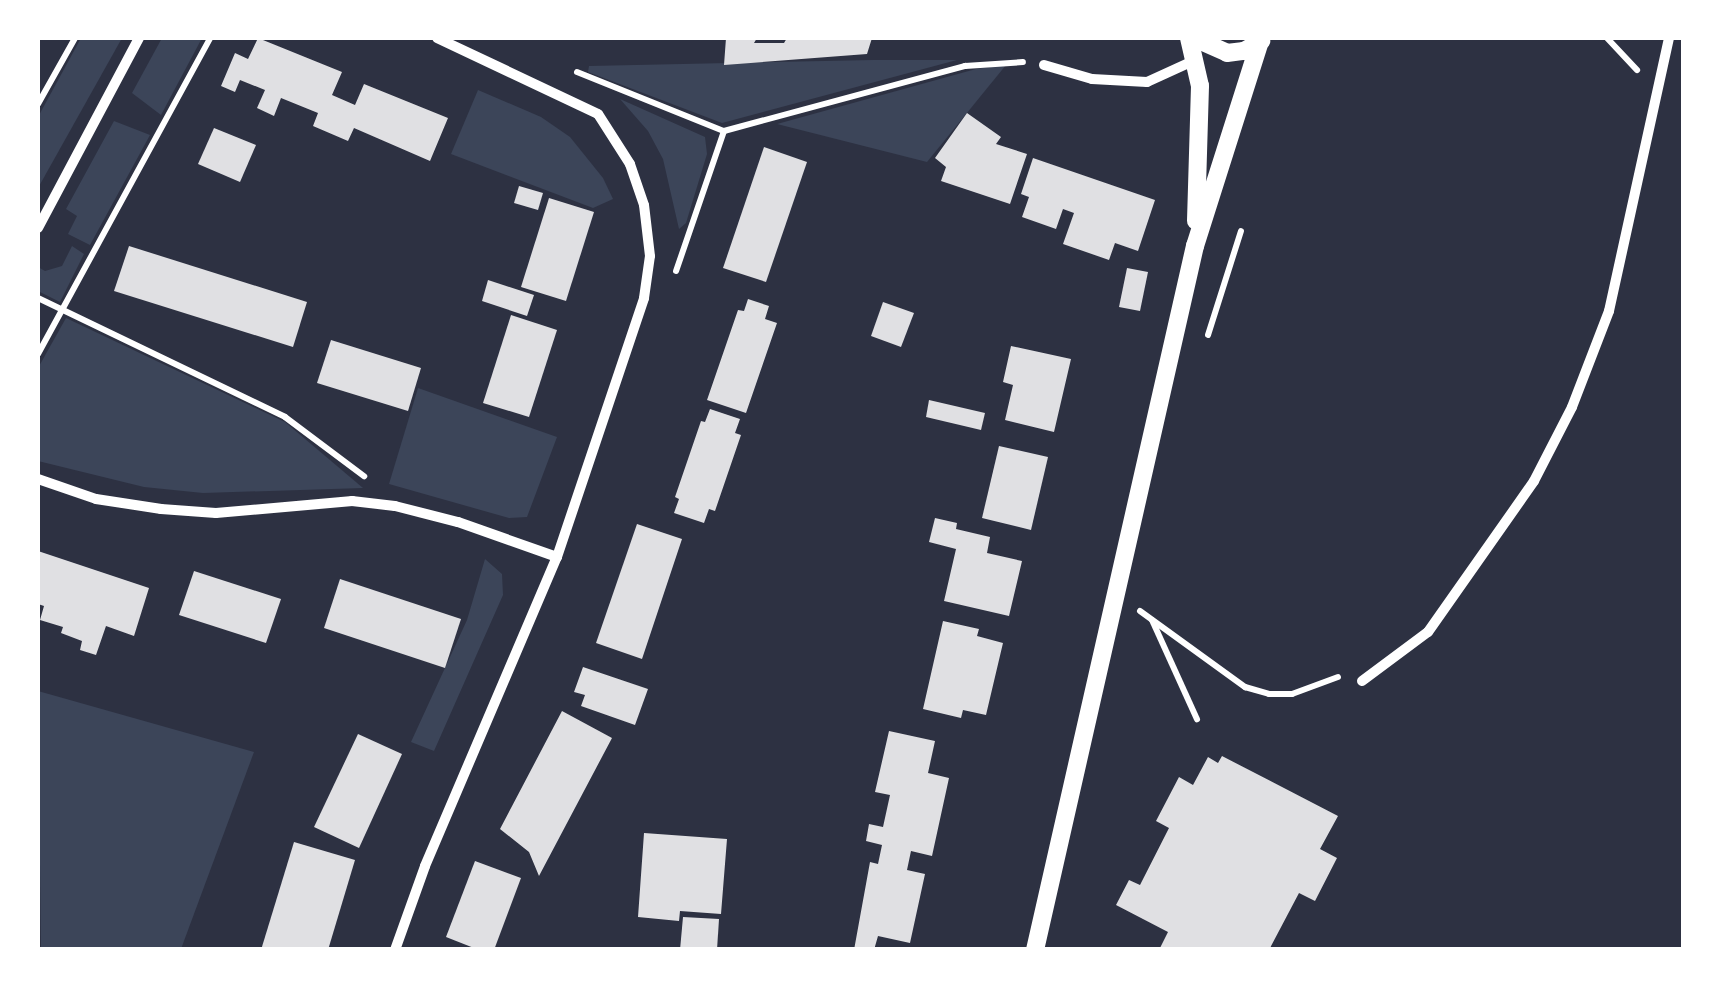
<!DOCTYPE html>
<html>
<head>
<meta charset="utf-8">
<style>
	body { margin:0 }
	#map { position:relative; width:1721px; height:987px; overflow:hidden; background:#2d3142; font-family:"Nunito Sans",sans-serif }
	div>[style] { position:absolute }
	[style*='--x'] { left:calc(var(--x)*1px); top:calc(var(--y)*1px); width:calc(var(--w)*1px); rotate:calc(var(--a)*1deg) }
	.green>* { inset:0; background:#3c4559 }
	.building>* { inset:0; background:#e0e0e3 }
	.path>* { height:6px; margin:-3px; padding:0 3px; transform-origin:3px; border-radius:3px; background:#fff }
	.minor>* { height:10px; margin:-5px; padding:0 5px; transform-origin:5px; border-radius:5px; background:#fff }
	.tertiary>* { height:18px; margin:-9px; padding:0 9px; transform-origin:9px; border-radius:9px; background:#fff }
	span { translate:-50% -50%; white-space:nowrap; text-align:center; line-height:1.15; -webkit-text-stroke:8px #fff; paint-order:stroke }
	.frame { position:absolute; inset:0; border:40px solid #fff; pointer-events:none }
</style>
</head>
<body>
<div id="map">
	<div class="green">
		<i style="clip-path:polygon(81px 38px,122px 38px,38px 188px,38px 117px)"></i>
		<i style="clip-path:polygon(162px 38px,202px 38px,161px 115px,132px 93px)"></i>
		<i style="clip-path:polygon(873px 60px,957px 60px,722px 123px,588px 72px,589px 66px)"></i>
		<i style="clip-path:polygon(1006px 65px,927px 162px,777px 124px,976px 69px)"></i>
		<i style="clip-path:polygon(478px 90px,541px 117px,570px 137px,603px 178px,613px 199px,593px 208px,451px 154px)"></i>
		<i style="clip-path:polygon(620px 99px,705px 137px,707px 154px,686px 223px,679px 229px,663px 159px,648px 131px)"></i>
		<i style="clip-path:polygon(114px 121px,150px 135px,90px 245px,68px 234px,77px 216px,66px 209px)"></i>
		<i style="clip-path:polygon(72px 246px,84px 254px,60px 302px,38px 291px,38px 267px,45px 271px,62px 266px)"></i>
		<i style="clip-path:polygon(66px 318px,285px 422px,363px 488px,203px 493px,144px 487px,38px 461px,38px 368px)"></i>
		<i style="clip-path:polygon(418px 388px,557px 437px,527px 517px,509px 518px,389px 484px)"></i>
		<i style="clip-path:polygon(485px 559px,502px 574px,503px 595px,434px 751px,411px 742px,467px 620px)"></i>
		<i style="clip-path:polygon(38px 691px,254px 752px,181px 949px,41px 949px)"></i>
	</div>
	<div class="building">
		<i style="clip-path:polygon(258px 38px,342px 72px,332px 95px,355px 105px,364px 84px,448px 118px,430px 161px,354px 128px,348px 141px,313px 126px,318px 113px,281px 98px,274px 116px,257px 108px,265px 90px,240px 80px,235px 92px,221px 86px,235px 53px,248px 59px)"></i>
		<i style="clip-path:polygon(726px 38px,757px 38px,754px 43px,784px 43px,787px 38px,872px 38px,867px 54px,724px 65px)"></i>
		<i style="clip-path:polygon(967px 113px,1001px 137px,996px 144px,1027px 154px,1010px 204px,941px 181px,946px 167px,935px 158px)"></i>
		<i style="clip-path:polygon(214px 128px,256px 145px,240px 182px,198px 164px)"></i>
		<i style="clip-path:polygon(764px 147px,807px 162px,766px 282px,723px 268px)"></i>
		<i style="clip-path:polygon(1033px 158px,1155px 200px,1138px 251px,1115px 243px,1109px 260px,1063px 244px,1074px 213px,1063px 209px,1056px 229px,1022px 217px,1029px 197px,1021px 194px)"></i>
		<i style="clip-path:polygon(519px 186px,543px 193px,538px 210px,514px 203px)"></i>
		<i style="clip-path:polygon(549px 198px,594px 212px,566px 301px,521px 287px)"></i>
		<i style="clip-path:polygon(129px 246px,307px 302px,293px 347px,114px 291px)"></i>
		<i style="clip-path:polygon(1127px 268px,1148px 272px,1140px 311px,1119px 307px)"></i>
		<i style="clip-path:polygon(488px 280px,534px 295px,527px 316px,482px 301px)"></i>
		<i style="clip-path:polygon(748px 299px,769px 306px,765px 319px,777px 323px,746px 413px,707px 400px,738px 310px,744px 311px)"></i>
		<i style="clip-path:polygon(883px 302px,914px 313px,901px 347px,871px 336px)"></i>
		<i style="clip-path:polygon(511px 315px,557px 330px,529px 417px,483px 403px)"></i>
		<i style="clip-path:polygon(331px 340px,421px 368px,408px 411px,317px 383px)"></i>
		<i style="clip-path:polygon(1011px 346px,1071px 359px,1054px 432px,1005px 420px,1013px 385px,1003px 382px)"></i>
		<i style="clip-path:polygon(929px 400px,985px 413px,981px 430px,926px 417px)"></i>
		<i style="clip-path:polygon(710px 409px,740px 419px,735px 433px,741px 435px,715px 511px,709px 509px,704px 523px,674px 513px,679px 499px,675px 497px,701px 421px,705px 422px)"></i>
		<i style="clip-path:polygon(999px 446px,1048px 457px,1031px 530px,982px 518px)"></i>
		<i style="clip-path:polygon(935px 518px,957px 523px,956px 529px,990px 537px,987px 553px,1022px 561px,1009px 616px,944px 601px,956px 549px,929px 542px)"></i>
		<i style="clip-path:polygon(637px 524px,682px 539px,642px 659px,596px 643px)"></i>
		<i style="clip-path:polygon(38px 551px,149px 588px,134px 636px,106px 626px,96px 655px,80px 650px,82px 641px,61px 633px,63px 627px,40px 620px,44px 606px,38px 604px)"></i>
		<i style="clip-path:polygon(194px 571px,281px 599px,266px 643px,179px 615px)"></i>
		<i style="clip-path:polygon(340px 579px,461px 619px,445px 668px,324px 628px)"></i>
		<i style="clip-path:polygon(943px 621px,979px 629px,977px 636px,1003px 643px,986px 715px,963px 710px,961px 718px,923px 709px)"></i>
		<i style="clip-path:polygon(583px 667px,648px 689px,635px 725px,581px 706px,585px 695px,574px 692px)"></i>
		<i style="clip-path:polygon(562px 711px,612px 738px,539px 876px,529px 852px,500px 829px)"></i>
		<i style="clip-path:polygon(889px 731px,935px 741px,928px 773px,949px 778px,932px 856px,911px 851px,907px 870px,925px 874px,910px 943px,878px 936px,874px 950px,854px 950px,870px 862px,878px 864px,882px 845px,866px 841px,869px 824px,883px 827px,890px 795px,875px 792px)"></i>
		<i style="clip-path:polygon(358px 734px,402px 754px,359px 848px,314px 827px)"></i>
		<i style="clip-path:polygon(1222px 756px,1338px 816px,1320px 849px,1337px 858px,1315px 901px,1299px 893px,1269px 950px,1159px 950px,1168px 932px,1116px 905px,1129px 880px,1140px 885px,1169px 828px,1156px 821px,1179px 777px,1193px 785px,1208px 757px,1218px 763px)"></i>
		<i style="clip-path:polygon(644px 833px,727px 839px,721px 914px,680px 911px,679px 921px,638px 917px)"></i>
		<i style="clip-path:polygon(294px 842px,355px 860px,328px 950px,261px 950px)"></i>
		<i style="clip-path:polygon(475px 861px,521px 878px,494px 950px,479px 950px,446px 937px)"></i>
		<i style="clip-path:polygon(683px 917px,719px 919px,717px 950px,680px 950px)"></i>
	</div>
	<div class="path">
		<i style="--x:1607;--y:38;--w:44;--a:46.8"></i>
		<i style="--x:577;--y:72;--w:158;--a:21.9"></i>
		<i style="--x:724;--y:131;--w:148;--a:108.9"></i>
		<i style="--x:38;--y:104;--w:76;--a:-60.7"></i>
		<i style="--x:724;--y:131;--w:250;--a:-15.1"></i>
		<i style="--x:965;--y:66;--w:58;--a:-3.9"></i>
		<i style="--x:38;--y:298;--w:274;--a:25.7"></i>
		<i style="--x:285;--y:417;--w:99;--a:36.8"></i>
		<i style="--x:1208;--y:335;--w:109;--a:-72.4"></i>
		<i style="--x:38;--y:354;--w:360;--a:-61.4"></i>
		<i style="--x:1140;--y:611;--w:130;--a:35.9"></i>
		<i style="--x:1245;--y:687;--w:25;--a:16"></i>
		<i style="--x:1269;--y:694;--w:23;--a:0"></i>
		<i style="--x:1292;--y:694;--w:49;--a:-20.3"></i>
		<i style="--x:1152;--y:620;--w:109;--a:65.6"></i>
	</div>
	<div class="minor">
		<i style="--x:1044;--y:65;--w:50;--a:16.3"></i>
		<i style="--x:1092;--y:79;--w:55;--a:3.1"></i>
		<i style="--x:1147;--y:82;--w:53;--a:-24.6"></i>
		<i style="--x:38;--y:228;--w:215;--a:-62"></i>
		<i style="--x:38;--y:479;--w:61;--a:19"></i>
		<i style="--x:96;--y:499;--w:66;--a:8.7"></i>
		<i style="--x:161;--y:509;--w:55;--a:4.2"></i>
		<i style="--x:216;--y:513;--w:137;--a:-5"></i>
		<i style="--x:352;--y:501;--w:43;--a:6.6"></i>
		<i style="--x:395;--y:506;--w:65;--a:14.3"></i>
		<i style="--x:458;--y:522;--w:105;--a:19.5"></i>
		<i style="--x:1362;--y:681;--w:82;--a:-36.6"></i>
		<i style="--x:1428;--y:632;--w:184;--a:-54.9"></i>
		<i style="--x:1534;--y:481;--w:83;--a:-62.8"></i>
		<i style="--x:1572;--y:407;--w:103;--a:-68.9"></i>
		<i style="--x:1609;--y:311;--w:280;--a:-77.6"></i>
		<i style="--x:395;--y:950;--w:89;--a:-70.3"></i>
		<i style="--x:425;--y:866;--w:336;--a:-66.9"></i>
		<i style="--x:557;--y:557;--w:273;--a:-71.4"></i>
		<i style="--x:644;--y:298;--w:42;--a:-81.9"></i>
		<i style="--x:650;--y:256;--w:51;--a:-96.7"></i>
		<i style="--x:644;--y:205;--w:43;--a:-108.9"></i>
		<i style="--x:630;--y:164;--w:59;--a:-122.6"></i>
		<i style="--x:598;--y:114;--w:178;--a:-154.7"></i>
	</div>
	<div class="tertiary">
		<i style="--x:1189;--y:38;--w:49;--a:77.1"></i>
		<i style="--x:1200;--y:86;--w:135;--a:91.7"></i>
		<i style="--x:1194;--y:38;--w:36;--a:24"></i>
		<i style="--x:1227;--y:53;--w:17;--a:-7"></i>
		<i style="--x:1244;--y:51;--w:20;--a:-30"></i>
		<i style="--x:1035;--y:950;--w:722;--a:-77.2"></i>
		<i style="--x:1195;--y:246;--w:212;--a:-72.4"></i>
	</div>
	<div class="frame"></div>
</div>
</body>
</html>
